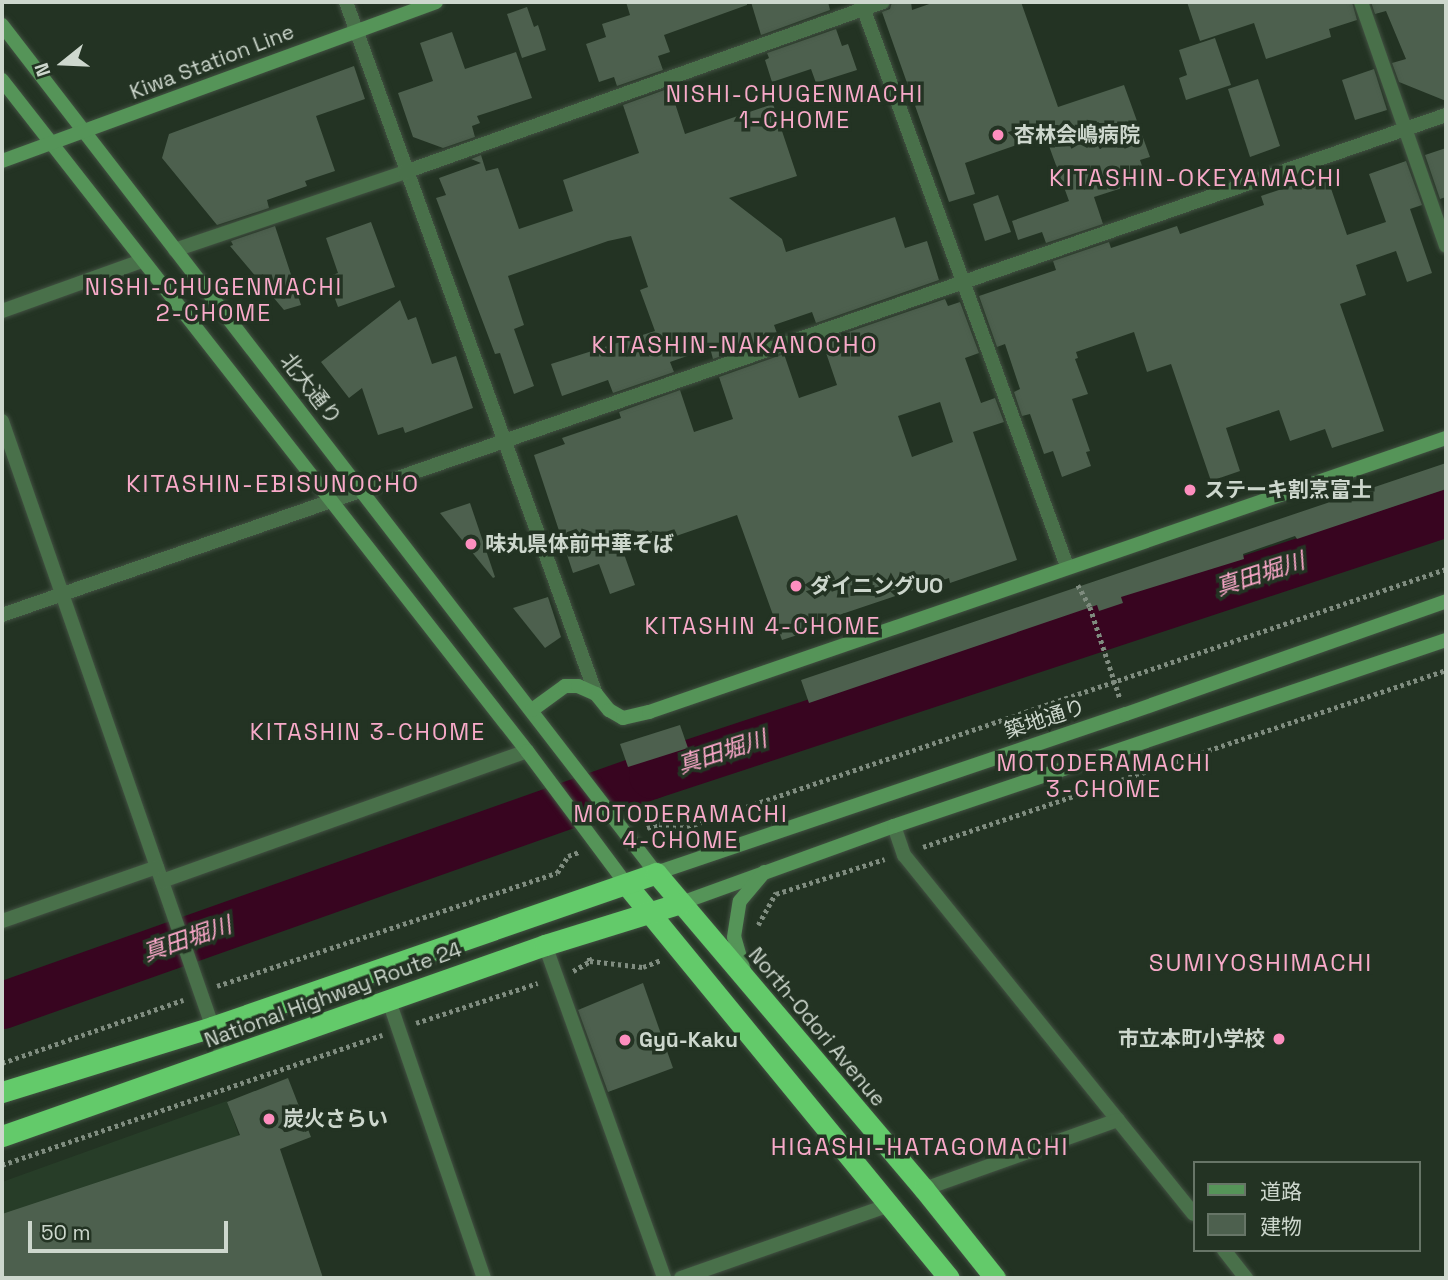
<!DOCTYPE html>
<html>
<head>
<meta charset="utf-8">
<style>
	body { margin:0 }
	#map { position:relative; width:1448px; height:1280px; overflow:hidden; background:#233323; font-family:"Space Grotesk","Noto Sans JP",sans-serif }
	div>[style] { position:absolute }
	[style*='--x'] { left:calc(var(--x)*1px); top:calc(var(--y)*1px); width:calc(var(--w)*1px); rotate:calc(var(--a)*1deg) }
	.built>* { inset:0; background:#273d28 }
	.river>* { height:47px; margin:-23.5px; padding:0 23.5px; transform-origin:23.5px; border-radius:23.5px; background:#380520 }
	.building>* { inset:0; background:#4d604e }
	.path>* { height:4.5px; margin-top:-2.25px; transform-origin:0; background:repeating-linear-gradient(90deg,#7f8c7f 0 3.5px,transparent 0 7px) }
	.roads { filter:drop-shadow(0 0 2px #425142) drop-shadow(0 0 2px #425142) }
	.street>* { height:14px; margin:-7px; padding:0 7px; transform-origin:7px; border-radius:7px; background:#49704a }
	.secondary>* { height:14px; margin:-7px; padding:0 7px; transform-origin:7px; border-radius:7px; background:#559458 }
	.highway>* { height:21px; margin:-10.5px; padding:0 10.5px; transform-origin:10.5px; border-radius:10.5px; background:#63ca6a }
	.dots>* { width:19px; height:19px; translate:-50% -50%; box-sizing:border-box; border:4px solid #233323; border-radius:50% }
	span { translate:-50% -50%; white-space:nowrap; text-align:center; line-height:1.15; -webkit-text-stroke:7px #233323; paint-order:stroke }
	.street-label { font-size:21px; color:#cdd7cd }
	.poi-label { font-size:21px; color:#cdd7cd; font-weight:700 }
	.left { translate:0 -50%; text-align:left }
	.right { translate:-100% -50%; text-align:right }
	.neighbourhood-label { font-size:23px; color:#f8aac9; letter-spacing:2px }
	.water-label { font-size:23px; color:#fda9cb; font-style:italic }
	.quarter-label { font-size:24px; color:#f8aac9; letter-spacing:2px }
	.frame { position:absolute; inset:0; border:4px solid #cdd7cd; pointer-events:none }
	.legend { position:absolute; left:1193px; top:1161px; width:228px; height:91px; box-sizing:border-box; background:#233323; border:2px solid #677567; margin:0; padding:9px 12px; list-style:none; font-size:21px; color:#cdd7cd }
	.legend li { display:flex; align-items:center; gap:14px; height:35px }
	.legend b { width:35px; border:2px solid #677567 }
	.north { position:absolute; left:28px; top:28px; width:70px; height:70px; -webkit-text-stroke:5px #233323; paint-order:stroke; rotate:252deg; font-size:19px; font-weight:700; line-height:28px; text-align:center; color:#cdd7cd }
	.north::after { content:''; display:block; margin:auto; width:24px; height:32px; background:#cdd7cd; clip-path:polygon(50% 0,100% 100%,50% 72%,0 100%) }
	.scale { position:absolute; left:28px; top:1221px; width:200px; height:32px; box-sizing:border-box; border:4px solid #cdd7cd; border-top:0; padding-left:9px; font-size:21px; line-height:24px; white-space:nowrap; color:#cdd7cd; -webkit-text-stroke:5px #233323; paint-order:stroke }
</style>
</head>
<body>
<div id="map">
	<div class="built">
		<i style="clip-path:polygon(227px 1101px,252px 1174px,284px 1163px,323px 1278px,2px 1278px,2px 1182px)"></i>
	</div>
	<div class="river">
		<i style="--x:2;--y:1005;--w:689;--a:-19.49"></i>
		<i style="--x:652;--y:775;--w:836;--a:-18.26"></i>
	</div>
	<div class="building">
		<i style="clip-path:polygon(626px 2px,747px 2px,747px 5px,664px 35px,670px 52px,658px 56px,663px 70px,617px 86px,614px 77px,599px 82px,586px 44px,606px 37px,602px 24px,630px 15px)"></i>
		<i style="clip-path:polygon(751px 2px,828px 2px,830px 10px,761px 35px)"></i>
		<i style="clip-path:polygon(892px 2px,911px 2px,912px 10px,935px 2px,1021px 2px,1058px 107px,1124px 85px,1150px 157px,1140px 160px,1147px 180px,1094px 197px,1103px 224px,1046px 243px,1042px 232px,1018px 240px,1012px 221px,1069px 201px,1045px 135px,965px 163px,975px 194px,949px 202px,882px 12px,890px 9px)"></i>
		<i style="clip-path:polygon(1187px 2px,1352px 2px,1357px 20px,1329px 29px,1331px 37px,1266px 59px,1254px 23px,1200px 41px)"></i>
		<i style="clip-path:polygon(1371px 2px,1446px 2px,1446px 101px,1399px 82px,1392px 63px,1406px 59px,1386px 11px,1375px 14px)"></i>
		<i style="clip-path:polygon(527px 7px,534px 27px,538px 25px,546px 50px,522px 58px,507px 14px)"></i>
		<i style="clip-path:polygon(836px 29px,842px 46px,848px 44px,857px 70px,816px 83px,811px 69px,772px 82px,765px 60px,769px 58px,767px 53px)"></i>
		<i style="clip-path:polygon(452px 32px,465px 69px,516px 52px,532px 98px,477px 116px,480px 123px,472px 126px,475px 137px,443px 148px,413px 137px,398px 93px,433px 81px,420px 43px)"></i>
		<i style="clip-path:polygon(1215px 38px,1231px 85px,1186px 100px,1179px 78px,1187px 75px,1179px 50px)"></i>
		<i style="clip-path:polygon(354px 66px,365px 99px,316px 116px,335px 171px,305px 181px,307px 186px,267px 200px,269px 208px,217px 225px,162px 158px,169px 134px)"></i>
		<i style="clip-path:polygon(1374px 69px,1387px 110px,1355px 120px,1342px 80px)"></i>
		<i style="clip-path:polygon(1258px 79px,1280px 146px,1250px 157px,1228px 89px)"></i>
		<i style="clip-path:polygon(670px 88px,685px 134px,773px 104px,797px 176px,729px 198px,782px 239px,786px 252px,895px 217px,905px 248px,927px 241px,939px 280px,816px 323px,812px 312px,774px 325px,778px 336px,713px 359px,710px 348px,670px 362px,674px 372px,613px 393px,608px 380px,562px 396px,551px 364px,655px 331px,640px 290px,648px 287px,631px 236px,608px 241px,508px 276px,524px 325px,514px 329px,534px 386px,514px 394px,500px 353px,495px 354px,436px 198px,446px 195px,439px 178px,481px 163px,471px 159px,481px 155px,486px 171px,498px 168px,519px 229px,573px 211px,563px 180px,639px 153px,623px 105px)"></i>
		<i style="clip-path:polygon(1446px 148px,1446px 197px,1440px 199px,1425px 155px)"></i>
		<i style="clip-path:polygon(1406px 161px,1422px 205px,1410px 209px,1432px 273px,1407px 282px,1396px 251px,1356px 265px,1366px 295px,1340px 304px,1384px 431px,1332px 448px,1325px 429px,1290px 441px,1279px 410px,1226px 428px,1240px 471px,1211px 481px,1171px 364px,1147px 372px,1134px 332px,1076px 352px,1078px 358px,1075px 359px,1088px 394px,1072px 399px,1090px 451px,1086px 452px,1091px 466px,1062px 477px,1053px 451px,1044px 454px,1030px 414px,1022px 416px,1014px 392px,1020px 389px,1005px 344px,997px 347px,979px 296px,1056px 270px,1053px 261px,1109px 242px,1111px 248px,1177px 226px,1180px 234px,1264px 205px,1261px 196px,1326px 174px,1347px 235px,1386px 222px,1369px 174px)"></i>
		<i style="clip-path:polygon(998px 195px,1011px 232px,985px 241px,973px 204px)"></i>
		<i style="clip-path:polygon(371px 222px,395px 287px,338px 307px,327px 277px,338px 273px,326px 238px)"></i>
		<i style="clip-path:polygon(275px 226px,301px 305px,284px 310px,230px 246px,233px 245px,231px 241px)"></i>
		<i style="clip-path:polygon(evenodd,945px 299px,948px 306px,960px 302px,979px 353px,965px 358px,981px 403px,995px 398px,1004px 422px,973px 432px,1017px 560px,950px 583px,949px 578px,839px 615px,841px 621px,782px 640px,737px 515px,624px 554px,635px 585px,610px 594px,599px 564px,573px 573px,534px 455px,565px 444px,562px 438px,621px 418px,619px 412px,680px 390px,694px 432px,733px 419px,719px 377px,784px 354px,799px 398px,837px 385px,822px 341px,945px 299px,940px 402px,953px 442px,912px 457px,898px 416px,940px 402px)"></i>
		<i style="clip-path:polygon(400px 300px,408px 320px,416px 317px,432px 364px,456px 356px,473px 408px,405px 433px,403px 427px,378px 435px,362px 388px,349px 398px,321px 362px)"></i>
		<i style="clip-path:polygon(1446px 463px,1446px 489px,1297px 539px,1295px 536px,1243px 554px,1244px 559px,1121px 597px,1123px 603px,1099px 611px,1097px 605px,809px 703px,801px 680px)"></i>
		<i style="clip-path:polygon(470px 503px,495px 577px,493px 578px,440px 513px)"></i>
		<i style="clip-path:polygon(548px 597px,561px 637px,545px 648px,513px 608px)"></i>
		<i style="clip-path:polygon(680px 725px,688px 748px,628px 767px,620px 744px)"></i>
		<i style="clip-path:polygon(643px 983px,673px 1068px,608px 1092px,578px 1010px)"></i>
		<i style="clip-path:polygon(288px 1078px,311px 1137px,280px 1149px,323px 1278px,2px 1278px,2px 1214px,240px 1135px,227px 1102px)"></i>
	</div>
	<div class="path">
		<i style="--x:1078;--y:585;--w:25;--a:61"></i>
		<i style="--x:1090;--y:607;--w:96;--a:71.8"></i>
		<i style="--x:647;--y:828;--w:13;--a:-18"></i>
		<i style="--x:659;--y:824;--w:28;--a:6"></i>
		<i style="--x:687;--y:827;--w:802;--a:-18.77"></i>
		<i style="--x:923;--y:847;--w:552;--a:-18.7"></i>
		<i style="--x:776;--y:894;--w:114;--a:-17.8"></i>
		<i style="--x:758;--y:925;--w:37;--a:-61"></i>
		<i style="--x:590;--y:961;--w:53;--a:6.5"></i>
		<i style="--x:643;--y:967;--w:19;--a:-21"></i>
		<i style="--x:573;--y:971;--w:20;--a:-30"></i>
		<i style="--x:590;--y:961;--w:5;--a:-112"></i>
		<i style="--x:217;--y:986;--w:358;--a:-18.4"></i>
		<i style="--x:557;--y:873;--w:20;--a:-57"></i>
		<i style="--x:568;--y:856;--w:12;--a:-20"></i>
		<i style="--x:416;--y:1023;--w:128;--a:-18.2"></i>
		<i style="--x:2;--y:1063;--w:192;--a:-19.2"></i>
		<i style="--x:2;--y:1165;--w:402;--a:-18.9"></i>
	</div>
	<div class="roads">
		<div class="street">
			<i style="--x:346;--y:2;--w:736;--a:70.14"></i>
			<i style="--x:861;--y:2;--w:600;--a:69.94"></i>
			<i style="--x:1361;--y:2;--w:258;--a:70.8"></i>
			<i style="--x:175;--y:250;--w:243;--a:-18.7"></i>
			<i style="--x:405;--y:172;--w:507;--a:-19.58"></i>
			<i style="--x:2;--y:311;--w:149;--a:-19.7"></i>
			<i style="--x:2;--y:421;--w:676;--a:70.84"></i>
			<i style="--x:2;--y:615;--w:1528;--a:-19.1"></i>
			<i style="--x:894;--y:826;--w:31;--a:71"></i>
			<i style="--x:904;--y:855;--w:461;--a:51.1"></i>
			<i style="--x:162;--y:881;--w:387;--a:-19.6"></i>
			<i style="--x:2;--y:921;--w:164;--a:-19.2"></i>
			<i style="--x:545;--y:945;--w:354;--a:70.3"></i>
			<i style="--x:389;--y:1001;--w:293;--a:71.1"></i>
			<i style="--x:924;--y:1189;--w:206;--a:-19.6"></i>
			<i style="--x:1224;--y:1250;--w:36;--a:52"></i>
			<i style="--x:681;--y:1278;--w:221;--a:-19.3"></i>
		</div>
		<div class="secondary">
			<i style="--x:2;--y:25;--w:1071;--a:52.36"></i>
			<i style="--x:656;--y:873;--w:496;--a:-18.7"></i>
			<i style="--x:1126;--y:714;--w:339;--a:-19.4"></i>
			<i style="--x:2;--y:80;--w:852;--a:51.96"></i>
			<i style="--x:527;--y:751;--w:166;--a:53.3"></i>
			<i style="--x:2;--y:161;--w:462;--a:-20.1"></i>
			<i style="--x:532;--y:710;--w:41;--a:-36"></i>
			<i style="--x:565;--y:686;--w:13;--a:0"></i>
			<i style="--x:578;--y:686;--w:20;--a:24"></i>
			<i style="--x:596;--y:694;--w:21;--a:51"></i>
			<i style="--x:609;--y:710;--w:16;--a:30"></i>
			<i style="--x:623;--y:718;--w:27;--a:-13"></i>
			<i style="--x:649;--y:712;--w:843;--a:-18.97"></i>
			<i style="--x:681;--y:903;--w:226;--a:-19.9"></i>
			<i style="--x:894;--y:826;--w:582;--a:-18.62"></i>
			<i style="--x:744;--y:971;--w:35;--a:-106"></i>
			<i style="--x:734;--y:937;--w:36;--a:-81"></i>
			<i style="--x:740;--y:901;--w:38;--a:-50"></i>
		</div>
		<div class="highway">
			<i style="--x:626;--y:884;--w:509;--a:50.66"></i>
			<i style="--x:2;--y:1092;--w:220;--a:-17.2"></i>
			<i style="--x:212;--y:1027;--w:470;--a:-19.1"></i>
			<i style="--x:656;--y:873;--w:414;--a:49.7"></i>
			<i style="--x:924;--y:1189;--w:114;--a:51.4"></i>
			<i style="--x:2;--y:1136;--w:576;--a:-19.38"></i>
			<i style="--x:545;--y:945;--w:142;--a:-17.2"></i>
		</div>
	</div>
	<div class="dots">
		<i style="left:998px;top:135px;background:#fd8ebe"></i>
		<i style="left:1190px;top:490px;background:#fd8ebe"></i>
		<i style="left:471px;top:544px;background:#fd8ebe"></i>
		<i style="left:796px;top:586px;background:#fd8ebe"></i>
		<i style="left:1279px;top:1039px;background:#fd8ebe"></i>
		<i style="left:625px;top:1040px;background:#fd8ebe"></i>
		<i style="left:269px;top:1119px;background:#fd8ebe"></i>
	</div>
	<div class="street-label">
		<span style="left:212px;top:62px;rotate:-21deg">Kiwa Station Line</span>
		<span style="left:311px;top:389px;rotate:52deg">北大通り</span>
		<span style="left:1045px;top:719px;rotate:-18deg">築地通り</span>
		<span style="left:333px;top:995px;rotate:-20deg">National Highway Route 24</span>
		<span style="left:817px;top:1027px;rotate:50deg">North-Odori Avenue</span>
	</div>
	<div class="poi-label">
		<span class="left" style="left:1014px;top:135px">杏林会嶋病院</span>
		<span class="left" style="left:1204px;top:490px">ステーキ割烹富士</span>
		<span class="left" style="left:485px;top:544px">味丸県体前中華そば</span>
		<span class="left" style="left:810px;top:586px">ダイニングUO</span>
		<span class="right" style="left:1265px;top:1039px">市立本町小学校</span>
		<span class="left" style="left:639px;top:1040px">Gyū-Kaku</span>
		<span class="left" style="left:283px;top:1119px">炭火さらい</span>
	</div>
	<div class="neighbourhood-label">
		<span style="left:795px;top:107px">NISHI-CHUGENMACHI<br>1-CHOME</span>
		<span style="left:214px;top:300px">NISHI-CHUGENMACHI<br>2-CHOME</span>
		<span style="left:763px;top:626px">KITASHIN 4-CHOME</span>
		<span style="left:368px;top:732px">KITASHIN 3-CHOME</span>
		<span style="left:1104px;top:776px">MOTODERAMACHI<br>3-CHOME</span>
		<span style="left:681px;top:827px">MOTODERAMACHI<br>4-CHOME</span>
	</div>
	<div class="water-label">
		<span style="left:1260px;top:574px;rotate:-18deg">真田堀川</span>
		<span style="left:722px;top:752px;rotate:-18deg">真田堀川</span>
		<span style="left:187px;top:939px;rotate:-19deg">真田堀川</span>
	</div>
	<div class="quarter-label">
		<span style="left:1196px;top:178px">KITASHIN-OKEYAMACHI</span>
		<span style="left:735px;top:345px">KITASHIN-NAKANOCHO</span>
		<span style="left:273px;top:484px">KITASHIN-EBISUNOCHO</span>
		<span style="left:1261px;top:963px">SUMIYOSHIMACHI</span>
		<span style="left:920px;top:1147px">HIGASHI-HATAGOMACHI</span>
	</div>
	<div class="frame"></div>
	<ul class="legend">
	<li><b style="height:9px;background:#559458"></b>道路</li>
	<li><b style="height:19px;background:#4d604e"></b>建物</li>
	</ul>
	<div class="north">N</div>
	<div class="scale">50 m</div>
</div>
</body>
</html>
